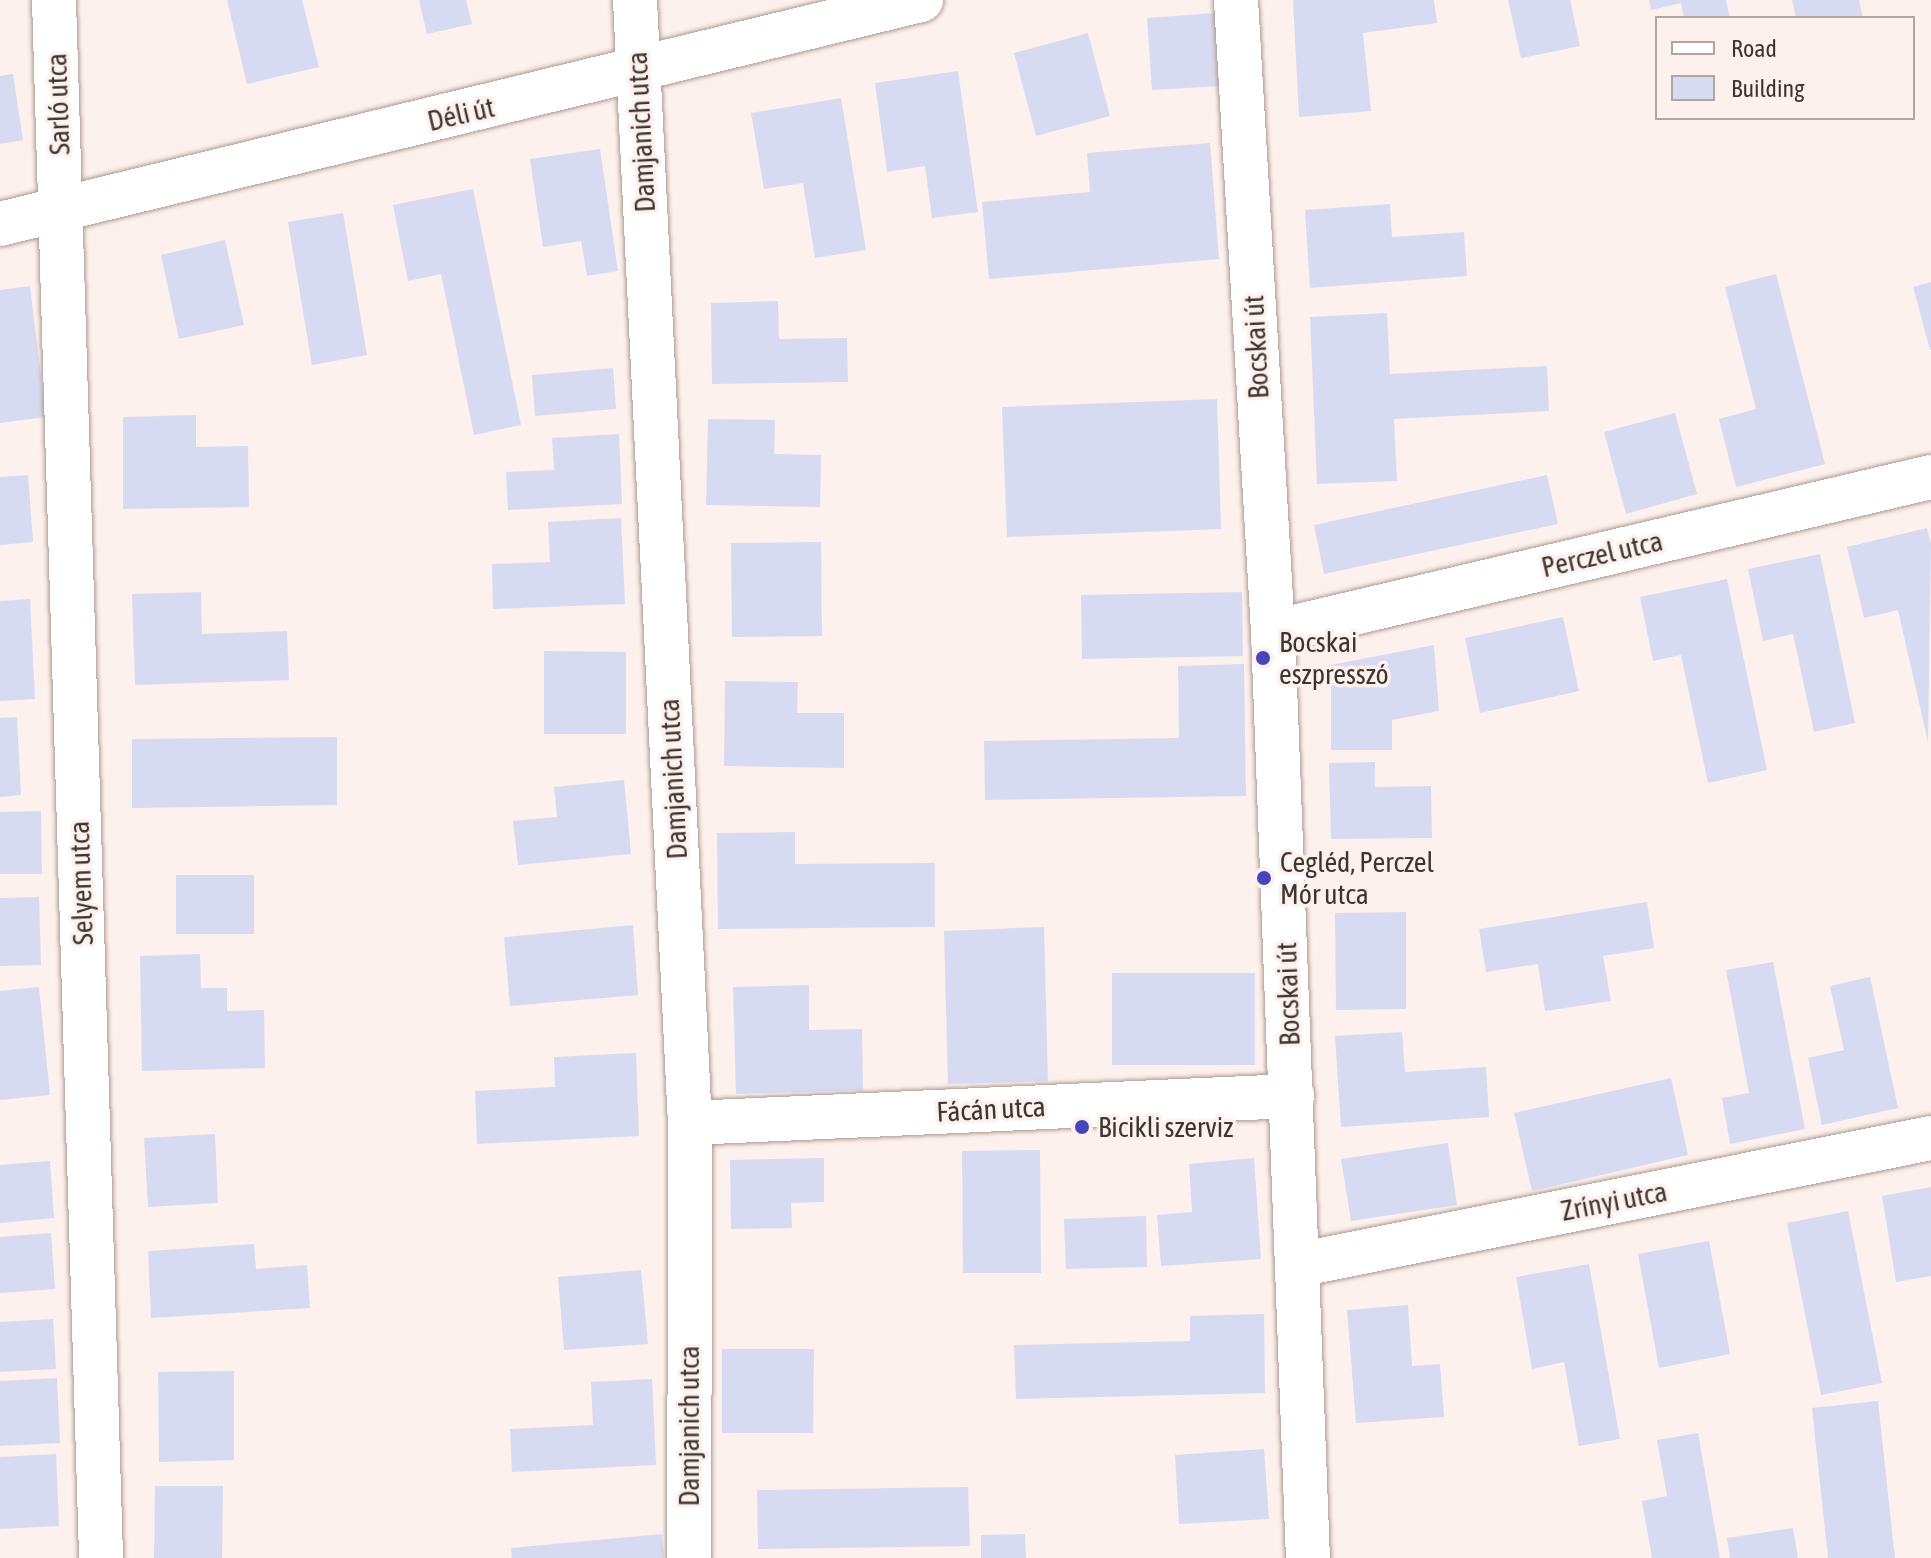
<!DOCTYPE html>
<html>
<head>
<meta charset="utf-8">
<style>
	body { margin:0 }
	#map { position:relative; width:1931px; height:1558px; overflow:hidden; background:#fcf1ed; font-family:"Asap Condensed",sans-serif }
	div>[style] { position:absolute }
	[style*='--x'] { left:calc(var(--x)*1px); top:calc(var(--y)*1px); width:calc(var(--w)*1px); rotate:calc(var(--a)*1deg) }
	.building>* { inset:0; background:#d7dbf2 }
	.roads { filter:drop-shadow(0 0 2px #b0988e) drop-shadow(0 0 2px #b0988e) }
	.minor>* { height:44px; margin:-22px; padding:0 22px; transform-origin:22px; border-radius:22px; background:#fff }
	.tertiary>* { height:44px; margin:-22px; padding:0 22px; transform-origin:22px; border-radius:22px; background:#fff }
	.dots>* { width:22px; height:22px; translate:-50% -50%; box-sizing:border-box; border:4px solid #fcf1ed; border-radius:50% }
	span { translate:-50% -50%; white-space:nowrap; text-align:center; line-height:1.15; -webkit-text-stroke:7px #fcf1ed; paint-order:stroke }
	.street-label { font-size:28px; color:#3e3430 }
	.poi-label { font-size:28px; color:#3e3430 }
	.left { translate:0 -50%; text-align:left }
	.legend { position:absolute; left:1655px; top:16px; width:260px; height:104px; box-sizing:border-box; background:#fcf1ed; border:2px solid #b0a5a1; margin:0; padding:10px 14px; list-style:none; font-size:24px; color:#3e3430 }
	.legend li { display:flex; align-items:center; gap:16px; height:40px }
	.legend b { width:40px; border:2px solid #b0a5a1 }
</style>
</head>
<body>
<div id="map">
	<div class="building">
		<i style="clip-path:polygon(227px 0,302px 0,319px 67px,247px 84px)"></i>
		<i style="clip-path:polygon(419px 0,466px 0,472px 24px,427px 34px)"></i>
		<i style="clip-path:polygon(1293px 0,1434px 0,1437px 23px,1363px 33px,1371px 111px,1299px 117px)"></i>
		<i style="clip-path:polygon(1508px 0,1570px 0,1580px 46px,1521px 58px)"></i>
		<i style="clip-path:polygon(1649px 0,1726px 0,1730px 18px,1684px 18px,1681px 3px,1651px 10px)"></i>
		<i style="clip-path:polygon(1792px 0,1859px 0,1863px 18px,1796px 18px)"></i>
		<i style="clip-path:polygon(1215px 13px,1221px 86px,1152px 90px,1147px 18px)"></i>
		<i style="clip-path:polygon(1088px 33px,1110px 116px,1036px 136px,1014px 53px)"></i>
		<i style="clip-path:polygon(958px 71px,978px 212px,932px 218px,925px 166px,887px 172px,875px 83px)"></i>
		<i style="clip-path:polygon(13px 74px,23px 140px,0 144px,0 76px)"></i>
		<i style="clip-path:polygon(841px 98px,866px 250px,815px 258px,803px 183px,764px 189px,751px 113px)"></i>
		<i style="clip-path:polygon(1210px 143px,1219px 259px,989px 279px,982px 202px,1090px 192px,1087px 153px)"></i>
		<i style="clip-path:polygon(600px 149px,618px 271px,587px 276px,581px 241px,543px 247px,530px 159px)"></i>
		<i style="clip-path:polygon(473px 189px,521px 425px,474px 435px,441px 274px,408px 281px,393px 205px)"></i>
		<i style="clip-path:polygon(1390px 204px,1392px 237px,1464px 232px,1467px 276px,1310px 288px,1305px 210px)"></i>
		<i style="clip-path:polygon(343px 213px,367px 355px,312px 365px,288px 222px)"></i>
		<i style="clip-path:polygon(225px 240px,244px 325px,179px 339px,161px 255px)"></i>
		<i style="clip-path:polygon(1776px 274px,1825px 464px,1736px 487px,1719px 419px,1756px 409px,1725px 287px)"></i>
		<i style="clip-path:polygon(1931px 282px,1931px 350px,1930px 350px,1913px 287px)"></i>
		<i style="clip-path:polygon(30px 286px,46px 417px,0 423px,0 290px)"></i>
		<i style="clip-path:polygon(778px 301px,779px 339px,847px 338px,848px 382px,712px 384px,711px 303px)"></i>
		<i style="clip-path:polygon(1387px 313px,1390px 374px,1547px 366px,1549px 411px,1394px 419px,1397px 481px,1317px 484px,1310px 317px)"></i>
		<i style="clip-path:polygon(613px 368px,616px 409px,535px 416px,532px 375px)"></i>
		<i style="clip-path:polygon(1217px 399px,1221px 529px,1007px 537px,1002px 407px)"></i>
		<i style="clip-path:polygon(1675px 413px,1697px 494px,1626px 514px,1604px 432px)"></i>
		<i style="clip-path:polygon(196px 415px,196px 447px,248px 446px,249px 507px,123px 509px,123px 417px)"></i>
		<i style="clip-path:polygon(708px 419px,775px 420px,774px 454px,821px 455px,820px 507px,706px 505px)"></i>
		<i style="clip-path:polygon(619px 434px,622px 504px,508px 510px,506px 472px,554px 470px,552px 438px)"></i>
		<i style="clip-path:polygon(28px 475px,33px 542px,0 545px,0 477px)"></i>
		<i style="clip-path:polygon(1547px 475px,1558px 524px,1324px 574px,1314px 525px)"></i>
		<i style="clip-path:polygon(621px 518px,625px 604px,493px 609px,492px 564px,550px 562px,548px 522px)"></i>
		<i style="clip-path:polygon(1927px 528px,1931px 544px,1928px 742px,1898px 610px,1864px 618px,1847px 547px)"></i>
		<i style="clip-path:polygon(821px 542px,822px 636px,732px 637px,731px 543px)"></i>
		<i style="clip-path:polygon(1820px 554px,1855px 723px,1814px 732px,1793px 634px,1763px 641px,1748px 569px)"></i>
		<i style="clip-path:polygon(1727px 579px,1767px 770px,1708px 783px,1681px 655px,1653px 661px,1640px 597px)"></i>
		<i style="clip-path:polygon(201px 592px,202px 634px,287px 631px,289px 680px,135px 685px,132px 594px)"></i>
		<i style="clip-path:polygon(1242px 592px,1243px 656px,1082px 659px,1081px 595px)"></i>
		<i style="clip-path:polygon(30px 599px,35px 699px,0 701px,0 601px)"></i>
		<i style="clip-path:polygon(1563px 617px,1579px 691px,1480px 713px,1465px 638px)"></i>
		<i style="clip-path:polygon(1434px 645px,1439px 711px,1392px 720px,1392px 750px,1331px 750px,1331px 665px)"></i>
		<i style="clip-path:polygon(544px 651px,626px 652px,626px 734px,544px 734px)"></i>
		<i style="clip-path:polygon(1244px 664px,1246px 796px,985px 800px,984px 741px,1179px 738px,1178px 666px)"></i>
		<i style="clip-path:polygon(725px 681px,798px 682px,797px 713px,844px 713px,844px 768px,724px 766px)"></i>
		<i style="clip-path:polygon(17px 717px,21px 795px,0 797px,0 718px)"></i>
		<i style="clip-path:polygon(337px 737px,337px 805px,132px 808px,132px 739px)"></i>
		<i style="clip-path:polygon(1375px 762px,1375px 787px,1431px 786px,1432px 838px,1331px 839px,1329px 763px)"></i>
		<i style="clip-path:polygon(624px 780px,631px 854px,518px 865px,513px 821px,557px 817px,554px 787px)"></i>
		<i style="clip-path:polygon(41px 811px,42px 874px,0 874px,0 812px)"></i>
		<i style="clip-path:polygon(795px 832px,795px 864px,935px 863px,935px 927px,718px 929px,717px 833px)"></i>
		<i style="clip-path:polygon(176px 875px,254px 875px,254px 934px,176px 934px)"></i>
		<i style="clip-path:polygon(39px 897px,41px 965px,0 966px,0 898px)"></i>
		<i style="clip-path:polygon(1647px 902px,1654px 948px,1603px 956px,1611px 1001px,1545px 1011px,1538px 964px,1486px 972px,1479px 929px)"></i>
		<i style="clip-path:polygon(1406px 912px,1406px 1009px,1336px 1010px,1335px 913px)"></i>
		<i style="clip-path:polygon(633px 925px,638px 995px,510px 1006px,504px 937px)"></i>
		<i style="clip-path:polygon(1044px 927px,1048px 1081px,948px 1084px,944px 931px)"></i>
		<i style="clip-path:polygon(200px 954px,201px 988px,227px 988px,227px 1011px,264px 1010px,265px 1068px,142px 1071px,140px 956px)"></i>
		<i style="clip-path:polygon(1773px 962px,1805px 1129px,1730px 1144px,1722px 1098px,1749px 1093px,1726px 970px)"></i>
		<i style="clip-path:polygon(1112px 973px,1255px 973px,1255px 1065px,1112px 1065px)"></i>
		<i style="clip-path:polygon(1870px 977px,1898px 1108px,1822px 1125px,1808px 1058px,1844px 1050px,1830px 986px)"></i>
		<i style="clip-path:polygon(809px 985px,809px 1030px,862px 1029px,863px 1090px,736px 1094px,733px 987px)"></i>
		<i style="clip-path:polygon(39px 987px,50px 1095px,0 1100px,0 991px)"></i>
		<i style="clip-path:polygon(1402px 1032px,1405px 1072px,1486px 1067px,1489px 1117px,1341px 1127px,1335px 1036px)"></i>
		<i style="clip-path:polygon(636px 1053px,639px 1136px,477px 1144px,475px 1091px,555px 1087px,554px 1057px)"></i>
		<i style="clip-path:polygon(1671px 1078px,1688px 1155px,1532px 1191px,1514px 1113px)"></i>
		<i style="clip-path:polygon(215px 1134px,218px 1203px,148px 1207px,144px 1138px)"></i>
		<i style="clip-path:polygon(1448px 1143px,1457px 1205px,1351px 1221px,1341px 1159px)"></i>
		<i style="clip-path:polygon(1040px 1150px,1041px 1273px,963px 1273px,962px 1151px)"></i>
		<i style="clip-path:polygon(824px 1158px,824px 1202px,791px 1203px,792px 1228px,731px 1229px,730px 1160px)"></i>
		<i style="clip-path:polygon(1254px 1158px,1261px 1259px,1161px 1266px,1157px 1215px,1192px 1212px,1189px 1164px)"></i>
		<i style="clip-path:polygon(50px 1161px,54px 1218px,0 1223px,0 1165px)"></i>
		<i style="clip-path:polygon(1931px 1187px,1931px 1276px,1896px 1282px,1882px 1196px)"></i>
		<i style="clip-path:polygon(1848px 1211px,1882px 1383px,1821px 1395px,1787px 1223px)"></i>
		<i style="clip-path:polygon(1146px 1216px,1147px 1267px,1066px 1269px,1064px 1219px)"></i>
		<i style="clip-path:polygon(51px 1233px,55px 1289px,0 1293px,0 1237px)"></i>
		<i style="clip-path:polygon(1709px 1241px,1730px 1354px,1659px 1368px,1638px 1254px)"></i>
		<i style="clip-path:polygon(254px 1244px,256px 1269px,307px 1265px,310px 1308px,151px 1318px,148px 1251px)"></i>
		<i style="clip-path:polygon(1589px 1264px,1620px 1439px,1579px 1446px,1564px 1362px,1532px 1369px,1516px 1277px)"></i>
		<i style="clip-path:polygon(641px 1270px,648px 1344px,564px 1350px,558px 1277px)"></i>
		<i style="clip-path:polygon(1408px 1305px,1412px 1366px,1440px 1364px,1444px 1417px,1356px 1423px,1347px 1310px)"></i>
		<i style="clip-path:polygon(1264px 1314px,1265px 1393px,1016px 1399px,1014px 1345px,1190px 1341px,1190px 1316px)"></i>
		<i style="clip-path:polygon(53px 1319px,56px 1369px,0 1372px,0 1322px)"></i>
		<i style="clip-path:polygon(722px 1349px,814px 1349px,813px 1433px,722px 1433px)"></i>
		<i style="clip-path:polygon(234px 1371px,234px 1460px,159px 1462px,158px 1372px)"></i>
		<i style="clip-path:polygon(57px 1378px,60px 1443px,0 1446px,0 1381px)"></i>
		<i style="clip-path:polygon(652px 1379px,656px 1465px,512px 1472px,510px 1429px,593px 1425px,591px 1382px)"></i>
		<i style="clip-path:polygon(1878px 1401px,1895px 1558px,1828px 1558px,1812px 1408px)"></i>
		<i style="clip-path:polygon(1698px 1433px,1720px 1558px,1652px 1558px,1642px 1501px,1667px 1496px,1657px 1440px)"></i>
		<i style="clip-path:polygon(1264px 1449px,1269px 1519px,1179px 1524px,1175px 1455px)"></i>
		<i style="clip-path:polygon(56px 1454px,59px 1526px,0 1529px,0 1457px)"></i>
		<i style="clip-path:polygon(155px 1486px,223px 1486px,222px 1558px,154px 1558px)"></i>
		<i style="clip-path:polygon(968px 1487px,970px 1546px,758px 1549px,757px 1490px)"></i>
		<i style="clip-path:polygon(1793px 1528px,1798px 1558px,1730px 1558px,1727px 1538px)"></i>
		<i style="clip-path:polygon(662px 1534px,664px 1558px,512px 1558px,511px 1548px)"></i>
		<i style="clip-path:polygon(1025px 1534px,1026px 1558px,981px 1558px,981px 1535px)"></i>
	</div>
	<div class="roads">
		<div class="minor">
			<i style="--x:54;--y:0;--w:1559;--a:88.27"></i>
			<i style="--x:635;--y:0;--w:1124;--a:87.2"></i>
			<i style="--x:690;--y:1123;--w:435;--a:90.1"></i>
			<i style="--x:1236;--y:0;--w:633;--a:86.65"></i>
			<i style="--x:1273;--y:632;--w:927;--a:87.84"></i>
			<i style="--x:1273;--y:632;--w:676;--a:-13.26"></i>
			<i style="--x:690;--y:1123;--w:603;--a:-2.57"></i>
			<i style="--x:1297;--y:1265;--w:647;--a:-11.33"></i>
		</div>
		<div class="tertiary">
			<i style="--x:0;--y:224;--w:948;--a:-13.67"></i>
		</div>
	</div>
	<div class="dots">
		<i style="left:1263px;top:658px;background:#4645ba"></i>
		<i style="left:1264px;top:878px;background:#4645ba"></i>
		<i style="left:1082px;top:1127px;background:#4645ba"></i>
	</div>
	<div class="street-label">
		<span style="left:58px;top:104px;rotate:-92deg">Sarló utca</span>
		<span style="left:461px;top:114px;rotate:-13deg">Déli út</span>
		<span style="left:641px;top:132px;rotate:-93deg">Damjanich utca</span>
		<span style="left:1256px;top:347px;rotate:-93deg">Bocskai út</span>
		<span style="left:1602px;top:554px;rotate:-13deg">Perczel utca</span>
		<span style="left:673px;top:779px;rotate:-93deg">Damjanich utca</span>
		<span style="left:81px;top:883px;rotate:-92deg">Selyem utca</span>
		<span style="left:1288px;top:994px;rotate:-92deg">Bocskai út</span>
		<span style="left:991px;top:1109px;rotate:-3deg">Fácán utca</span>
		<span style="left:1614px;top:1201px;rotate:-11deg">Zrínyi utca</span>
		<span style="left:689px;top:1426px;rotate:-90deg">Damjanich utca</span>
	</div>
	<div class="poi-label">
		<span class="left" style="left:1279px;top:658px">Bocskai<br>eszpresszó</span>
		<span class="left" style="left:1280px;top:878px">Cegléd, Perczel<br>Mór utca</span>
		<span class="left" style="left:1098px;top:1127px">Bicikli szerviz</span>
	</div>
	<ul class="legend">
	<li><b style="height:10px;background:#fff"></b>Road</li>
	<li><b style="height:22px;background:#d7dbf2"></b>Building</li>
	</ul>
</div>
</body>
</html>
